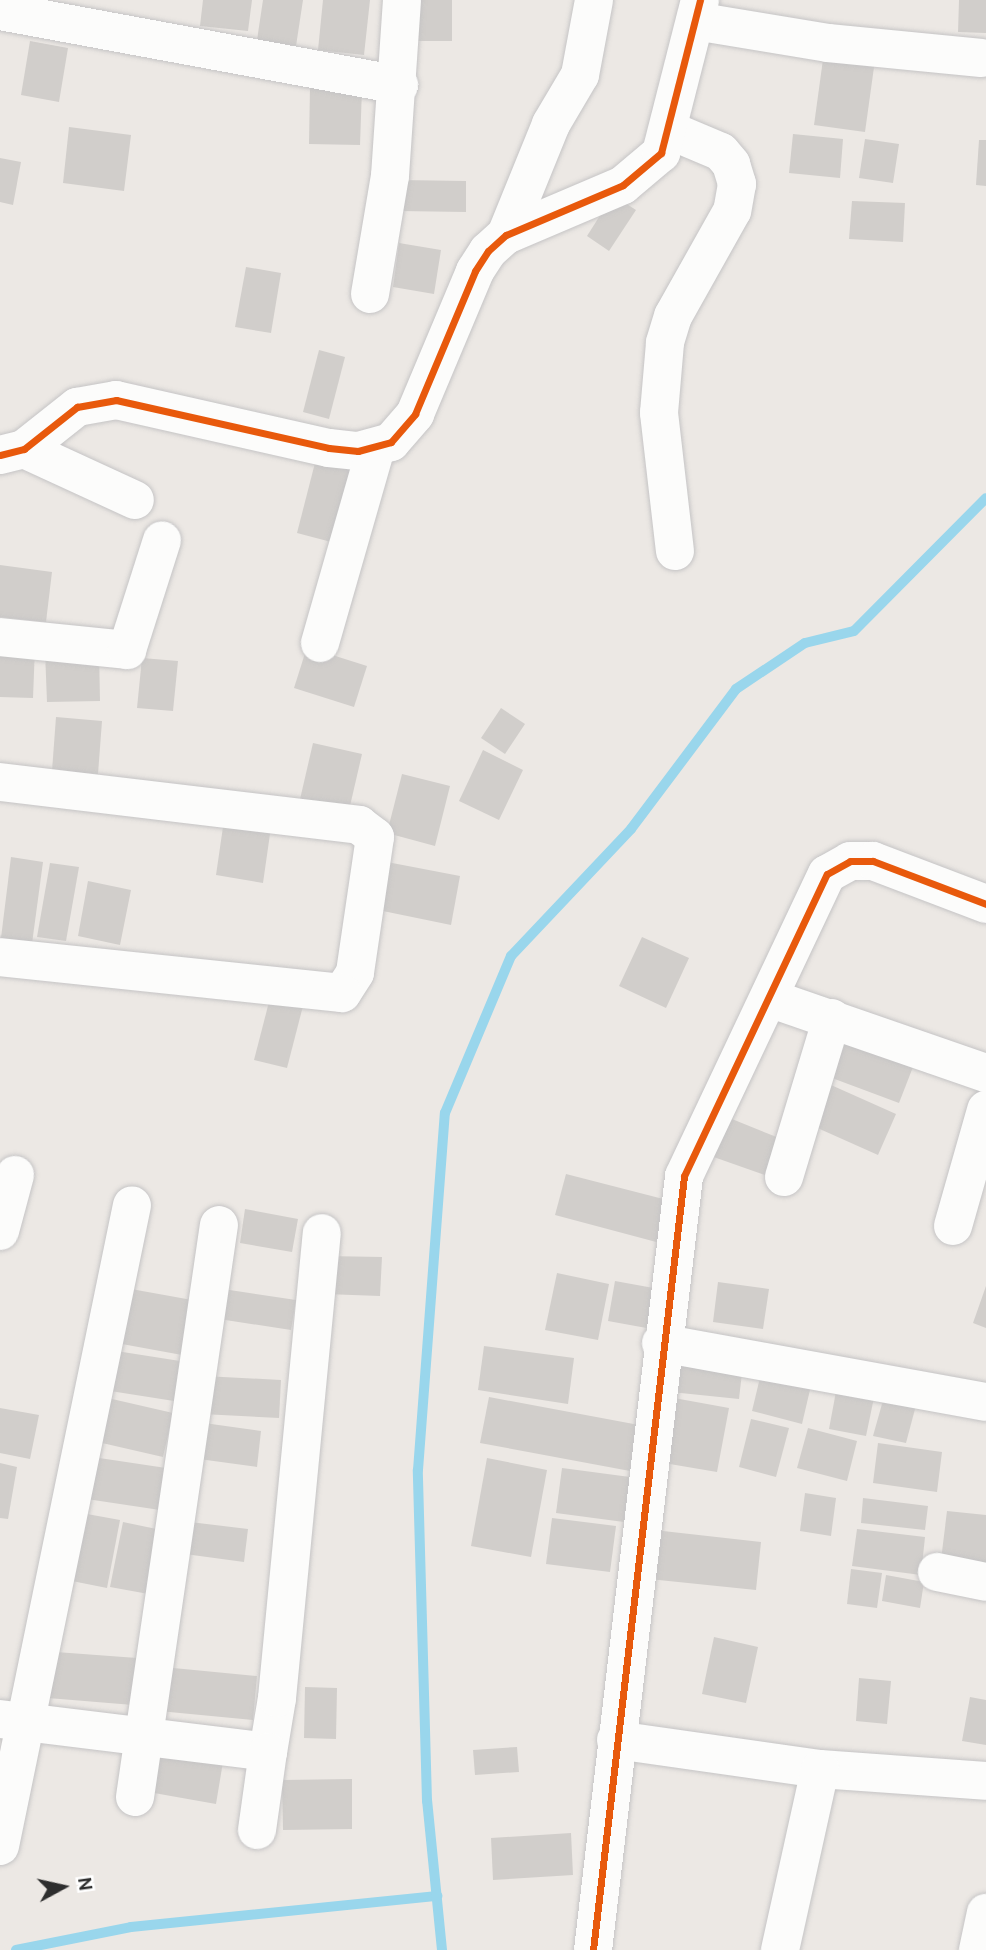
<!DOCTYPE html>
<html>
<head>
<meta charset="utf-8">
<style>
	body { margin:0 }
	#map { position:relative; width:986px; height:1950px; overflow:hidden; background:#ece8e4; font-family:Overpass,sans-serif }
	div>[style] { position:absolute }
	[style*='--x'] { left:calc(var(--x)*1px); top:calc(var(--y)*1px); width:calc(var(--w)*1px); rotate:calc(var(--a)*1deg) }
	.stream>* { height:10px; margin:-5px; padding:0 5px; transform-origin:5px; border-radius:5px; background:#99d6ec }
	.building>* { inset:0; background:#d1cecb }
	.roads { filter:drop-shadow(0 0 2px #c5c4c5) drop-shadow(0 0 2px #c5c4c5) }
	.minor>* { height:38px; margin:-19px; padding:0 19px; transform-origin:19px; border-radius:19px; background:#fcfcfb }
	.cycleway>* { height:7px; margin:-3.5px; padding:0 3.5px; transform-origin:3.5px; border-radius:3.5px; background:#e8590c }
	span { translate:-50% -50%; white-space:nowrap; text-align:center; line-height:1.15; -webkit-text-stroke:5px #fff; paint-order:stroke }
	.north { position:absolute; left:28px; top:1852px; width:70px; height:70px; -webkit-text-stroke:5px #fff; paint-order:stroke; rotate:82deg; font-size:19px; font-weight:700; line-height:28px; text-align:center; color:#2e2e2e }
	.north::after { content:''; display:block; margin:auto; width:24px; height:32px; background:#2e2e2e; clip-path:polygon(50% 0,100% 100%,50% 72%,0 100%) }
</style>
</head>
<body>
<div id="map">
	<div class="stream">
		<i style="--x:16;--y:1950;--w:117;--a:-11.3"></i>
		<i style="--x:131;--y:1927;--w:308;--a:-5.8"></i>
		<i style="--x:442;--y:1950;--w:150;--a:-95.7"></i>
		<i style="--x:427;--y:1801;--w:331;--a:-91.6"></i>
		<i style="--x:418;--y:1470;--w:358;--a:-85.7"></i>
		<i style="--x:445;--y:1113;--w:170;--a:-67.2"></i>
		<i style="--x:511;--y:956;--w:175;--a:-46.6"></i>
		<i style="--x:631;--y:829;--w:175;--a:-53.1"></i>
		<i style="--x:736;--y:689;--w:83;--a:-33.7"></i>
		<i style="--x:805;--y:643;--w:50;--a:-13.8"></i>
		<i style="--x:854;--y:631;--w:187;--a:-45.2"></i>
	</div>
	<div class="building">
		<i style="clip-path:polygon(203px 0,252px 0,248px 31px,200px 26px)"></i>
		<i style="clip-path:polygon(263px 0,303px 0,296px 46px,257px 40px)"></i>
		<i style="clip-path:polygon(323px 0,370px 0,364px 55px,318px 50px)"></i>
		<i style="clip-path:polygon(409px 0,452px 0,452px 41px,409px 41px)"></i>
		<i style="clip-path:polygon(959px 0,986px 0,986px 33px,958px 32px)"></i>
		<i style="clip-path:polygon(30px 41px,68px 48px,59px 102px,21px 95px)"></i>
		<i style="clip-path:polygon(824px 52px,875px 60px,865px 132px,814px 125px)"></i>
		<i style="clip-path:polygon(310px 87px,362px 88px,360px 145px,309px 144px)"></i>
		<i style="clip-path:polygon(69px 127px,131px 135px,124px 191px,63px 183px)"></i>
		<i style="clip-path:polygon(793px 134px,843px 139px,840px 178px,789px 173px)"></i>
		<i style="clip-path:polygon(865px 139px,899px 144px,893px 183px,859px 178px)"></i>
		<i style="clip-path:polygon(979px 140px,986px 140px,986px 186px,976px 185px)"></i>
		<i style="clip-path:polygon(0 158px,21px 162px,13px 205px,0 202px)"></i>
		<i style="clip-path:polygon(400px 180px,466px 181px,466px 212px,399px 211px)"></i>
		<i style="clip-path:polygon(613px 195px,636px 210px,609px 251px,587px 236px)"></i>
		<i style="clip-path:polygon(852px 201px,905px 203px,903px 242px,849px 239px)"></i>
		<i style="clip-path:polygon(399px 243px,441px 250px,434px 294px,393px 287px)"></i>
		<i style="clip-path:polygon(246px 267px,281px 273px,271px 333px,235px 327px)"></i>
		<i style="clip-path:polygon(319px 350px,345px 357px,329px 419px,303px 412px)"></i>
		<i style="clip-path:polygon(317px 455px,355px 466px,335px 543px,297px 533px)"></i>
		<i style="clip-path:polygon(0 565px,52px 572px,46px 622px,0 617px)"></i>
		<i style="clip-path:polygon(0 645px,35px 647px,33px 698px,0 697px)"></i>
		<i style="clip-path:polygon(307px 647px,367px 666px,354px 707px,294px 688px)"></i>
		<i style="clip-path:polygon(99px 650px,100px 701px,47px 702px,45px 651px)"></i>
		<i style="clip-path:polygon(142px 658px,178px 661px,173px 711px,137px 708px)"></i>
		<i style="clip-path:polygon(501px 708px,525px 724px,505px 754px,481px 738px)"></i>
		<i style="clip-path:polygon(56px 717px,102px 721px,98px 774px,52px 771px)"></i>
		<i style="clip-path:polygon(313px 743px,362px 754px,347px 819px,298px 808px)"></i>
		<i style="clip-path:polygon(483px 750px,523px 770px,499px 820px,459px 801px)"></i>
		<i style="clip-path:polygon(402px 774px,450px 786px,435px 846px,387px 833px)"></i>
		<i style="clip-path:polygon(224px 820px,271px 827px,263px 883px,216px 875px)"></i>
		<i style="clip-path:polygon(11px 857px,43px 862px,31px 951px,0 946px)"></i>
		<i style="clip-path:polygon(387px 862px,460px 876px,451px 925px,378px 910px)"></i>
		<i style="clip-path:polygon(50px 863px,79px 867px,66px 941px,37px 937px)"></i>
		<i style="clip-path:polygon(88px 881px,131px 890px,120px 945px,78px 936px)"></i>
		<i style="clip-path:polygon(642px 937px,689px 958px,666px 1008px,619px 986px)"></i>
		<i style="clip-path:polygon(270px 998px,303px 1006px,287px 1068px,254px 1060px)"></i>
		<i style="clip-path:polygon(846px 1041px,913px 1067px,899px 1103px,832px 1078px)"></i>
		<i style="clip-path:polygon(831px 1085px,896px 1114px,878px 1155px,813px 1126px)"></i>
		<i style="clip-path:polygon(727px 1117px,779px 1138px,765px 1175px,708px 1155px)"></i>
		<i style="clip-path:polygon(566px 1174px,671px 1201px,660px 1243px,555px 1215px)"></i>
		<i style="clip-path:polygon(245px 1209px,298px 1219px,292px 1252px,240px 1243px)"></i>
		<i style="clip-path:polygon(326px 1256px,382px 1257px,380px 1296px,325px 1294px)"></i>
		<i style="clip-path:polygon(557px 1273px,609px 1284px,598px 1340px,545px 1330px)"></i>
		<i style="clip-path:polygon(615px 1281px,659px 1289px,652px 1329px,608px 1321px)"></i>
		<i style="clip-path:polygon(718px 1282px,769px 1289px,763px 1329px,713px 1322px)"></i>
		<i style="clip-path:polygon(986px 1286px,986px 1328px,973px 1323px)"></i>
		<i style="clip-path:polygon(120px 1287px,192px 1300px,182px 1355px,111px 1342px)"></i>
		<i style="clip-path:polygon(223px 1289px,296px 1300px,291px 1330px,219px 1319px)"></i>
		<i style="clip-path:polygon(484px 1346px,574px 1358px,568px 1404px,478px 1390px)"></i>
		<i style="clip-path:polygon(110px 1350px,180px 1361px,174px 1401px,104px 1390px)"></i>
		<i style="clip-path:polygon(675px 1357px,743px 1364px,739px 1399px,671px 1392px)"></i>
		<i style="clip-path:polygon(763px 1365px,813px 1377px,802px 1424px,752px 1411px)"></i>
		<i style="clip-path:polygon(204px 1376px,281px 1380px,279px 1418px,202px 1414px)"></i>
		<i style="clip-path:polygon(838px 1381px,876px 1388px,866px 1436px,829px 1429px)"></i>
		<i style="clip-path:polygon(887px 1386px,919px 1394px,906px 1443px,873px 1436px)"></i>
		<i style="clip-path:polygon(99px 1396px,173px 1413px,163px 1457px,89px 1440px)"></i>
		<i style="clip-path:polygon(663px 1396px,729px 1408px,717px 1472px,652px 1461px)"></i>
		<i style="clip-path:polygon(489px 1397px,639px 1425px,630px 1471px,480px 1443px)"></i>
		<i style="clip-path:polygon(0 1408px,39px 1415px,30px 1459px,0 1453px)"></i>
		<i style="clip-path:polygon(751px 1419px,789px 1428px,776px 1477px,739px 1467px)"></i>
		<i style="clip-path:polygon(204px 1423px,261px 1431px,257px 1467px,199px 1459px)"></i>
		<i style="clip-path:polygon(808px 1428px,857px 1441px,847px 1481px,797px 1468px)"></i>
		<i style="clip-path:polygon(878px 1443px,942px 1452px,937px 1492px,873px 1483px)"></i>
		<i style="clip-path:polygon(86px 1456px,166px 1468px,160px 1510px,80px 1498px)"></i>
		<i style="clip-path:polygon(487px 1458px,547px 1470px,531px 1557px,471px 1546px)"></i>
		<i style="clip-path:polygon(0 1463px,17px 1467px,8px 1519px,0 1518px)"></i>
		<i style="clip-path:polygon(562px 1468px,630px 1477px,624px 1522px,556px 1513px)"></i>
		<i style="clip-path:polygon(805px 1493px,836px 1498px,831px 1536px,800px 1531px)"></i>
		<i style="clip-path:polygon(863px 1498px,928px 1506px,925px 1530px,861px 1523px)"></i>
		<i style="clip-path:polygon(947px 1511px,986px 1515px,986px 1565px,941px 1560px)"></i>
		<i style="clip-path:polygon(76px 1512px,120px 1520px,107px 1588px,62px 1579px)"></i>
		<i style="clip-path:polygon(552px 1518px,616px 1526px,610px 1572px,546px 1564px)"></i>
		<i style="clip-path:polygon(123px 1522px,166px 1531px,154px 1595px,110px 1587px)"></i>
		<i style="clip-path:polygon(190px 1522px,248px 1529px,244px 1562px,185px 1554px)"></i>
		<i style="clip-path:polygon(857px 1529px,925px 1537px,921px 1575px,852px 1566px)"></i>
		<i style="clip-path:polygon(654px 1530px,761px 1542px,756px 1590px,649px 1579px)"></i>
		<i style="clip-path:polygon(851px 1569px,882px 1573px,877px 1608px,847px 1604px)"></i>
		<i style="clip-path:polygon(886px 1575px,924px 1582px,920px 1608px,882px 1601px)"></i>
		<i style="clip-path:polygon(714px 1637px,758px 1647px,746px 1703px,702px 1694px)"></i>
		<i style="clip-path:polygon(56px 1652px,137px 1658px,133px 1705px,48px 1698px)"></i>
		<i style="clip-path:polygon(163px 1667px,257px 1676px,253px 1720px,159px 1711px)"></i>
		<i style="clip-path:polygon(859px 1678px,891px 1681px,887px 1724px,856px 1721px)"></i>
		<i style="clip-path:polygon(305px 1687px,337px 1688px,336px 1739px,304px 1738px)"></i>
		<i style="clip-path:polygon(970px 1697px,986px 1700px,986px 1745px,962px 1741px)"></i>
		<i style="clip-path:polygon(517px 1747px,519px 1772px,475px 1775px,473px 1750px)"></i>
		<i style="clip-path:polygon(161px 1751px,223px 1762px,216px 1804px,154px 1793px)"></i>
		<i style="clip-path:polygon(352px 1779px,352px 1829px,283px 1830px,282px 1780px)"></i>
		<i style="clip-path:polygon(571px 1833px,573px 1875px,493px 1880px,491px 1838px)"></i>
	</div>
	<div class="roads">
		<div class="minor">
			<i style="--x:0;--y:11;--w:406;--a:10.5"></i>
			<i style="--x:695;--y:21;--w:135;--a:9.4"></i>
			<i style="--x:828;--y:43;--w:154;--a:5.6"></i>
			<i style="--x:669;--y:130;--w:56;--a:22.9"></i>
			<i style="--x:721;--y:152;--w:16;--a:50"></i>
			<i style="--x:731;--y:164;--w:21;--a:73"></i>
			<i style="--x:737;--y:184;--w:27;--a:100"></i>
			<i style="--x:732;--y:211;--w:120;--a:119.3"></i>
			<i style="--x:673;--y:316;--w:28;--a:107"></i>
			<i style="--x:665;--y:343;--w:70;--a:94.9"></i>
			<i style="--x:659;--y:413;--w:139;--a:83.4"></i>
			<i style="--x:506;--y:235;--w:120;--a:-67.9"></i>
			<i style="--x:551;--y:124;--w:57;--a:-59.4"></i>
			<i style="--x:580;--y:75;--w:76;--a:-79.4"></i>
			<i style="--x:370;--y:294;--w:120;--a:-80.4"></i>
			<i style="--x:390;--y:176;--w:176;--a:-86.1"></i>
			<i style="--x:24;--y:449;--w:122;--a:24.7"></i>
			<i style="--x:0;--y:455;--w:25;--a:-14"></i>
			<i style="--x:24;--y:449;--w:68;--a:-38.4"></i>
			<i style="--x:77;--y:407;--w:40;--a:-10"></i>
			<i style="--x:116;--y:400;--w:218;--a:12.7"></i>
			<i style="--x:329;--y:448;--w:29;--a:6"></i>
			<i style="--x:358;--y:451;--w:34;--a:-15"></i>
			<i style="--x:391;--y:442;--w:37;--a:-49"></i>
			<i style="--x:415;--y:414;--w:155;--a:-67.2"></i>
			<i style="--x:475;--y:271;--w:24;--a:-57"></i>
			<i style="--x:488;--y:251;--w:24;--a:-42"></i>
			<i style="--x:506;--y:235;--w:127;--a:-23.1"></i>
			<i style="--x:623;--y:185;--w:50;--a:-40.1"></i>
			<i style="--x:661;--y:153;--w:158;--a:-75.7"></i>
			<i style="--x:0;--y:637;--w:128;--a:5.8"></i>
			<i style="--x:127;--y:650;--w:115;--a:-72.3"></i>
			<i style="--x:320;--y:643;--w:203;--a:-74"></i>
			<i style="--x:0;--y:782;--w:362;--a:6.8"></i>
			<i style="--x:359;--y:825;--w:20;--a:37"></i>
			<i style="--x:375;--y:837;--w:137;--a:98.4"></i>
			<i style="--x:355;--y:973;--w:24;--a:123"></i>
			<i style="--x:342;--y:993;--w:344;--a:-174"></i>
			<i style="--x:769;--y:998;--w:230;--a:19.1"></i>
			<i style="--x:784;--y:1177;--w:166;--a:-73.2"></i>
			<i style="--x:953;--y:1226;--w:121;--a:-74.1"></i>
			<i style="--x:0;--y:1231;--w:58;--a:-75"></i>
			<i style="--x:661;--y:1343;--w:330;--a:10.3"></i>
			<i style="--x:937;--y:1572;--w:50;--a:11.5"></i>
			<i style="--x:0;--y:1719;--w:270;--a:7"></i>
			<i style="--x:268;--y:1752;--w:55;--a:-80.5"></i>
			<i style="--x:277;--y:1698;--w:467;--a:-84.5"></i>
			<i style="--x:616;--y:1740;--w:206;--a:8.1"></i>
			<i style="--x:820;--y:1769;--w:166;--a:4.1"></i>
			<i style="--x:135;--y:1797;--w:578;--a:-81.65"></i>
			<i style="--x:257;--y:1830;--w:79;--a:-82"></i>
			<i style="--x:0;--y:1846;--w:654;--a:-78.36"></i>
			<i style="--x:593;--y:1950;--w:779;--a:-83.29"></i>
			<i style="--x:684;--y:1176;--w:334;--a:-64.7"></i>
			<i style="--x:827;--y:874;--w:26;--a:-29"></i>
			<i style="--x:850;--y:861;--w:23;--a:0"></i>
			<i style="--x:873;--y:861;--w:121;--a:20.8"></i>
			<i style="--x:780;--y:1950;--w:185;--a:-77.5"></i>
			<i style="--x:978;--y:1950;--w:38;--a:-78"></i>
		</div>
	</div>
	<div class="cycleway">
		<i style="--x:0;--y:455;--w:25;--a:-14"></i>
		<i style="--x:24;--y:449;--w:68;--a:-38.4"></i>
		<i style="--x:77;--y:407;--w:40;--a:-10"></i>
		<i style="--x:116;--y:400;--w:218;--a:12.7"></i>
		<i style="--x:329;--y:448;--w:29;--a:6"></i>
		<i style="--x:358;--y:451;--w:34;--a:-15"></i>
		<i style="--x:391;--y:442;--w:37;--a:-49"></i>
		<i style="--x:415;--y:414;--w:155;--a:-67.2"></i>
		<i style="--x:475;--y:271;--w:24;--a:-57"></i>
		<i style="--x:488;--y:251;--w:24;--a:-42"></i>
		<i style="--x:506;--y:235;--w:127;--a:-23.1"></i>
		<i style="--x:623;--y:185;--w:50;--a:-40.1"></i>
		<i style="--x:661;--y:153;--w:158;--a:-75.7"></i>
		<i style="--x:593;--y:1950;--w:779;--a:-83.29"></i>
		<i style="--x:684;--y:1176;--w:334;--a:-64.7"></i>
		<i style="--x:827;--y:874;--w:26;--a:-29"></i>
		<i style="--x:850;--y:861;--w:23;--a:0"></i>
		<i style="--x:873;--y:861;--w:121;--a:20.8"></i>
	</div>
	<div class="north">N</div>
</div>
</body>
</html>
